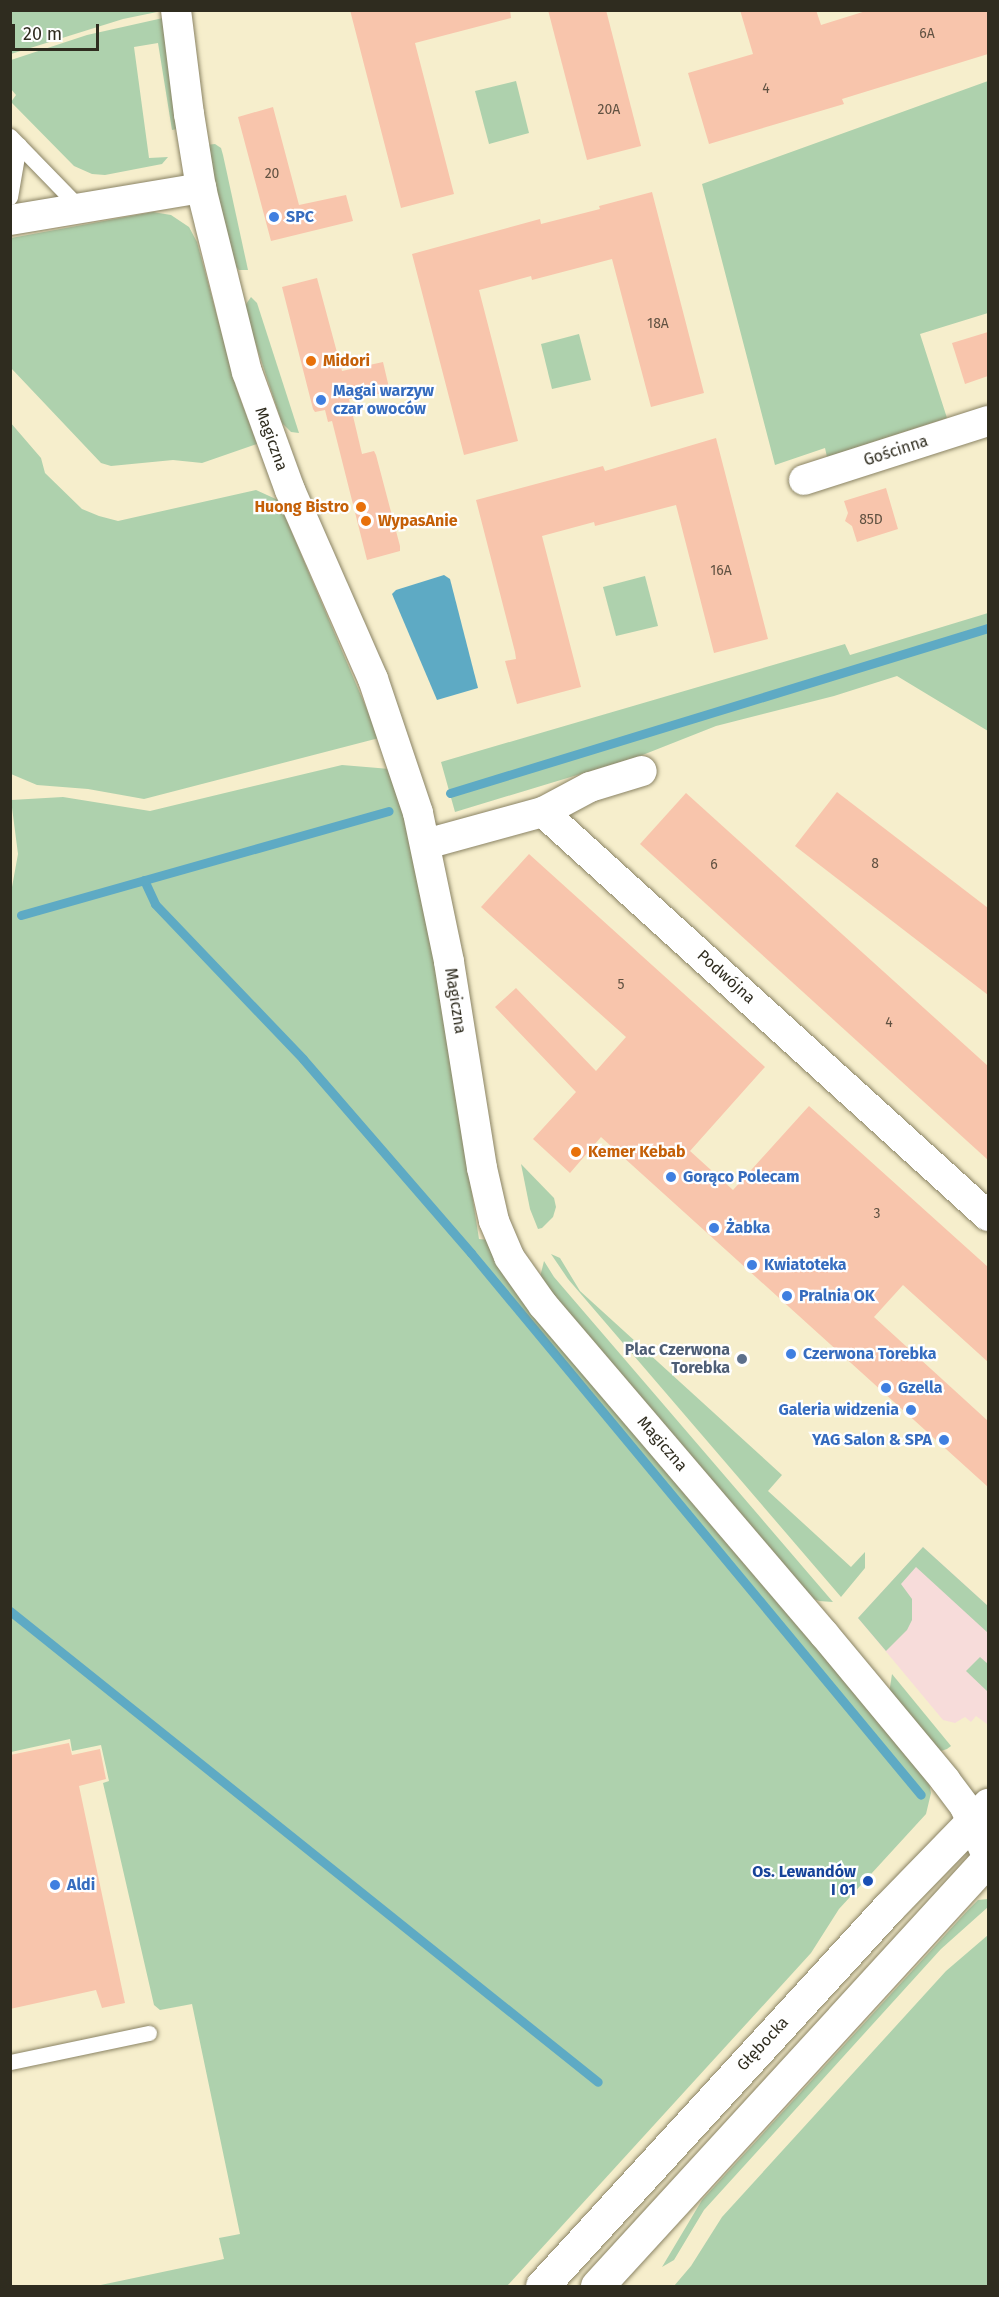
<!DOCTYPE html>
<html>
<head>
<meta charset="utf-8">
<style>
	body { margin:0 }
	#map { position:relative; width:999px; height:2297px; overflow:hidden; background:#f6eecc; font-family:"Fira Sans",sans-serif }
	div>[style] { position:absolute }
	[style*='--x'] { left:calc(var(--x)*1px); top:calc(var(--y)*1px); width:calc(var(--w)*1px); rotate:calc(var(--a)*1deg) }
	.industrial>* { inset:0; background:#f7dcda }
	.green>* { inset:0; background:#aed1ad }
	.water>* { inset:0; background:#5eaac4 }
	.stream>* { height:9px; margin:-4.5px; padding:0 4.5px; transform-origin:4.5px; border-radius:4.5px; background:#5eaac4 }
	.building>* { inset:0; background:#f8c5ac }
	.roads { filter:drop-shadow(0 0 2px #8a8364) drop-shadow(0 0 2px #8a8364) }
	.service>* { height:15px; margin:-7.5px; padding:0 7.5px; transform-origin:7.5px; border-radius:7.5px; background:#fff }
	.minor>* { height:30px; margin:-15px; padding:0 15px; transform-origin:15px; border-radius:15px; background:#fff }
	.tertiary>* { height:33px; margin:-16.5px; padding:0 16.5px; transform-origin:16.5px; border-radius:16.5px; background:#fff }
	.dots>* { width:16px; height:16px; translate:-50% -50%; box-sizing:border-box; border:3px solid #fff; border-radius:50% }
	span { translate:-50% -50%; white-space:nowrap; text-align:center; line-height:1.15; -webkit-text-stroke:4.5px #fff; paint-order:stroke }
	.number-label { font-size:14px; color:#615242 }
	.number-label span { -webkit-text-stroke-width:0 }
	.shop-label { font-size:16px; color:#366cbe; font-weight:700 }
	.left { translate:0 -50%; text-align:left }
	.right { translate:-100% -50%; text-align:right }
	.food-label { font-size:16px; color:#c56008; font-weight:700 }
	.street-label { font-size:16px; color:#2f2c1f }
	.service-label { font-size:16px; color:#4e5e75; font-weight:700 }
	.transit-label { font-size:16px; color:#164399; font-weight:700 }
	.frame { position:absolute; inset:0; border:12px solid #2f2c1f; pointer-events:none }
	.scale { position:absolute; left:12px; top:24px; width:87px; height:27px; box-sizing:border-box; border:3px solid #2f2c1f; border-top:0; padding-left:8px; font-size:18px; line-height:21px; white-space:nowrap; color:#2f2c1f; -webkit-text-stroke:4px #fff; paint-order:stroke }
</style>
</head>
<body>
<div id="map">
	<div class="industrial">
		<i style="clip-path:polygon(923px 1547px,988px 1606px,987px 1724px,976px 1716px,971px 1722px,965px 1717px,955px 1723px,943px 1720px,858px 1618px)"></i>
	</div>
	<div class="green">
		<i style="clip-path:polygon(10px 11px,162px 10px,162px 11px,123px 19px,11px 54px)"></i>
		<i style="clip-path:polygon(163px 18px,177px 129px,172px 130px,158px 43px,134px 47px,149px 158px,168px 157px,162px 164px,105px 175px,92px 174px,74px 166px,11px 102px,16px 95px,11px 89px,11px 60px,87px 35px)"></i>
		<i style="clip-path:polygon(516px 81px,529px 133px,489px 144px,475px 91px)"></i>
		<i style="clip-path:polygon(988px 81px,988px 313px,920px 334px,947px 418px,827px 457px,825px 448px,775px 465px,702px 184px)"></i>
		<i style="clip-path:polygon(215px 144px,221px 148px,223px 155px,248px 270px,239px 270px,233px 264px,206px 145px)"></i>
		<i style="clip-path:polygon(153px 212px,171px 215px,189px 227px,197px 242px,237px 390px,257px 444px,202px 463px,173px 460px,111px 466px,101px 463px,11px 368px,11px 238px)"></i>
		<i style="clip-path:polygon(251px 297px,257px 303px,299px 433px,291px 432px,282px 423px,245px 312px,244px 307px)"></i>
		<i style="clip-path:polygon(579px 334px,591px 380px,552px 389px,541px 344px)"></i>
		<i style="clip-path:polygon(10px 422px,41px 458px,45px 473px,82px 509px,99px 516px,118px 521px,256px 490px,278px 500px,379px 738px,144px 799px,88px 789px,37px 785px,11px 774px)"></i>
		<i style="clip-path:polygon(645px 576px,658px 626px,616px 636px,603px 587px)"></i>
		<i style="clip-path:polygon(988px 613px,988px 731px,897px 676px,834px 696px,716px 726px,640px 756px,455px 812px,441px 762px,845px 644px,850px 655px)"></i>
		<i style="clip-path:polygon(342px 765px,390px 769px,406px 822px,429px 918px,479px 1239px,490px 1240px,929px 1782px,931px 1793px,926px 1814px,839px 1909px,811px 1953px,507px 2286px,96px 2286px,224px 2259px,219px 2238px,240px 2234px,192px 2004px,160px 2010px,154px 2005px,103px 1783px,109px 1781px,101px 1745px,72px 1751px,70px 1739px,11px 1752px,10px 898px,18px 854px,11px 800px,63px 797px,150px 811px)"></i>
		<i style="clip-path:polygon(521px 1164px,554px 1198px,556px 1207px,553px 1217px,542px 1228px,538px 1229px,530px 1209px)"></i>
		<i style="clip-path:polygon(551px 1254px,560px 1258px,580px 1291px,782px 1475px,768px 1491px,851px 1567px,865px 1552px,865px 1568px,841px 1597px,568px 1279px)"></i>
		<i style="clip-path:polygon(544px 1261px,554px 1277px,833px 1602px,819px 1601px,811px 1598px,554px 1298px,540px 1277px)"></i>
		<i style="clip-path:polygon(923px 1547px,988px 1606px,988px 1633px,916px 1567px,901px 1584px,912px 1599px,912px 1620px,907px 1630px,886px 1651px,858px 1618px)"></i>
		<i style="clip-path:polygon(980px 1657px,988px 1664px,988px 1692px,966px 1671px)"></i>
		<i style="clip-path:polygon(892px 1674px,951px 1746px,947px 1749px,938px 1752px,889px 1694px)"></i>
		<i style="clip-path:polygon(988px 1899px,988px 1907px,941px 1949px,704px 2210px,674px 2260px,662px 2267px,702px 2200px,968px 1910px,978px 1900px)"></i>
		<i style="clip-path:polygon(988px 1935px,988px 2286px,674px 2286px,691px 2266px,722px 2217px,946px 1971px)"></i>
	</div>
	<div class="water">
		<i style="clip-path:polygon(444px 575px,450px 579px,478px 688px,437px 700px,392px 594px,396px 590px)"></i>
	</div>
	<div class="stream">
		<i style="--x:450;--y:793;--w:563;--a:-17.05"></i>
		<i style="--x:144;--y:880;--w:26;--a:65"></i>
		<i style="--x:155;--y:904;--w:214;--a:46.3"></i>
		<i style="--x:303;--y:1059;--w:257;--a:49.1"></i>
		<i style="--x:471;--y:1253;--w:704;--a:50.3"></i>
		<i style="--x:21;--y:915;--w:382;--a:-15.8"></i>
		<i style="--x:10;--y:1611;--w:753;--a:38.7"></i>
	</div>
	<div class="building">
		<i style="clip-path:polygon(350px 10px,510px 10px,511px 18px,415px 43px,454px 194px,401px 208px)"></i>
		<i style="clip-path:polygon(548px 10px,606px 10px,641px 146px,587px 160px)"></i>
		<i style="clip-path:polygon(740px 10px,816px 10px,821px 25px,869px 10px,988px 10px,988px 54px,842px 99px,844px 104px,709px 144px,688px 73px,753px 54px)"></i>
		<i style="clip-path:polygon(273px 107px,299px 205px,346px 195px,353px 221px,271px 241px,238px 117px)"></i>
		<i style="clip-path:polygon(652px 192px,704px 393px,651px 407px,612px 259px,532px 280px,531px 276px,479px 290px,518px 441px,464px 455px,412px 254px,540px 219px,541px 224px,600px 209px,599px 206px)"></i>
		<i style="clip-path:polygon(317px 278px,342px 371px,383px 362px,390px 392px,349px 399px,362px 454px,374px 451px,376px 455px,400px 546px,400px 551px,367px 560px,332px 421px,328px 422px,325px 410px,315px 412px,313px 409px,282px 287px)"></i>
		<i style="clip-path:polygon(988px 332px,988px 376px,965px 384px,952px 343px)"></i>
		<i style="clip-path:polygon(716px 438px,768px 639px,714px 653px,676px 505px,595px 526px,594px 522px,542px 536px,581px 687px,517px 704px,505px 661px,516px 659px,515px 652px,476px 500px,603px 466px,605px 471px)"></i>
		<i style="clip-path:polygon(886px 488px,898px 529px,857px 542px,852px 526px,845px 521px,848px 513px,844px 501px)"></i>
		<i style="clip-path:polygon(837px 792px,988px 908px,988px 995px,795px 846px)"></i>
		<i style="clip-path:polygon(686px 793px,988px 1066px,988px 1160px,640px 844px)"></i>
		<i style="clip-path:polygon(529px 854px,765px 1067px,690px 1151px,733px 1190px,809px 1106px,988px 1267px,988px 1362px,903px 1285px,874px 1317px,988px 1421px,988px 1487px,601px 1137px,570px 1173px,533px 1139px,576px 1092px,495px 1007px,516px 988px,596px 1071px,626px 1037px,481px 907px)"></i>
		<i style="clip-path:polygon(69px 1743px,72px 1755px,100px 1749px,106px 1779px,79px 1786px,125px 2003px,102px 2008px,96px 1990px,10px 2009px,10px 1755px)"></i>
	</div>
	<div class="roads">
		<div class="service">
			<i style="--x:10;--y:136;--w:100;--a:45.8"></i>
			<i style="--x:10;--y:197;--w:53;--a:-80.2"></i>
			<i style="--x:10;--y:2062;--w:142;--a:-11.8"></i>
		</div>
		<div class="minor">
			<i style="--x:176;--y:10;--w:105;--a:82.9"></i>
			<i style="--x:189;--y:114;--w:75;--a:80.8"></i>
			<i style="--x:201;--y:188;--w:190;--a:76"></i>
			<i style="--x:247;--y:372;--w:126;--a:70"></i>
			<i style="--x:290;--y:490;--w:206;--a:66.3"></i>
			<i style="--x:373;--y:679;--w:141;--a:71.4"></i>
			<i style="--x:418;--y:813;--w:152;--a:78.2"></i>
			<i style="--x:449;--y:962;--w:209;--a:80.9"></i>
			<i style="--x:482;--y:1168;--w:54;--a:77.2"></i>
			<i style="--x:494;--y:1221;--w:39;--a:67"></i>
			<i style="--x:509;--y:1257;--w:59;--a:54.7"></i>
			<i style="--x:543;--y:1305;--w:433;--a:49.5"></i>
			<i style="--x:824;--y:1634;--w:190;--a:50.3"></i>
			<i style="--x:945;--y:1780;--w:34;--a:53"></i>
			<i style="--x:965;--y:1807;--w:56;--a:65.7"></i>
			<i style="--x:10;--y:220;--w:194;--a:-9.5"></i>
			<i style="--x:804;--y:480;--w:193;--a:-17.8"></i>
			<i style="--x:543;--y:812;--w:601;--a:42.24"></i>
			<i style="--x:426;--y:844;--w:121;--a:-15.3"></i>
			<i style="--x:543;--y:812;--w:53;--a:-28"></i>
			<i style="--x:590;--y:787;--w:54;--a:-17.1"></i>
		</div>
		<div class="tertiary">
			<i style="--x:542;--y:2286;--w:512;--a:-47.53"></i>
			<i style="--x:888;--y:1908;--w:144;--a:-45.8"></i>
			<i style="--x:597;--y:2286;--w:579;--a:-47.52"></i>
		</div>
	</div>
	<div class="dots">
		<i style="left:274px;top:217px;background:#3f7fe0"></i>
		<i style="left:311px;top:361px;background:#e8710a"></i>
		<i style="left:321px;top:400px;background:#3f7fe0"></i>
		<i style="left:361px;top:507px;background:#e8710a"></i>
		<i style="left:366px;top:521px;background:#e8710a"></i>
		<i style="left:576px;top:1152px;background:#e8710a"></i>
		<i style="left:671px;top:1177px;background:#3f7fe0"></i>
		<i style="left:714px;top:1228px;background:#3f7fe0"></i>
		<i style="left:752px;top:1265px;background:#3f7fe0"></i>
		<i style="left:787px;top:1296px;background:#3f7fe0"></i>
		<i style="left:791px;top:1354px;background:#3f7fe0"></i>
		<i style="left:742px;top:1359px;background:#5c6f8a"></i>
		<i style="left:886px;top:1388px;background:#3f7fe0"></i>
		<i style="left:911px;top:1410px;background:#3f7fe0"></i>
		<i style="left:944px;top:1440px;background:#3f7fe0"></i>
		<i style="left:868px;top:1881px;background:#1a4fb4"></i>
		<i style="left:55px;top:1885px;background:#3f7fe0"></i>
	</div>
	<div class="number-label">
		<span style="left:927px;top:34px">6A</span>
		<span style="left:766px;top:89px">4</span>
		<span style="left:609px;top:110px">20A</span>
		<span style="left:272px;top:174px">20</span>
		<span style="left:658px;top:324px">18A</span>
		<span style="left:871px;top:520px">85D</span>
		<span style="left:721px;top:571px">16A</span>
		<span style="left:875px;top:864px">8</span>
		<span style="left:714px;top:865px">6</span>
		<span style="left:621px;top:985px">5</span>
		<span style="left:889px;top:1023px">4</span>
		<span style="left:877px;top:1214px">3</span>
	</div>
	<div class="shop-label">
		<span class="left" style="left:286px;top:217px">SPC</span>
		<span class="left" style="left:333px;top:400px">Magai warzyw<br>czar owoców</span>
		<span class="left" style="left:683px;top:1177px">Gorąco Polecam</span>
		<span class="left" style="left:726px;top:1228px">Żabka</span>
		<span class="left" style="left:764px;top:1265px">Kwiatoteka</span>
		<span class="left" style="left:799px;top:1296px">Pralnia OK</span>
		<span class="left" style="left:803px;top:1354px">Czerwona Torebka</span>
		<span class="left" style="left:898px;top:1388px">Gzella</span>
		<span class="right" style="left:899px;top:1410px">Galeria widzenia</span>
		<span class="right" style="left:932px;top:1440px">YAG Salon &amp; SPA</span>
		<span class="left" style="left:67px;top:1885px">Aldi</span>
	</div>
	<div class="food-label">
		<span class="left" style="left:323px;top:361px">Midori</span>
		<span class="right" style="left:349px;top:507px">Huong Bistro</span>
		<span class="left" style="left:378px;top:521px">WypasAnie</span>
		<span class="left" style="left:588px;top:1152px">Kemer Kebab</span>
	</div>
	<div class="street-label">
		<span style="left:271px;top:439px;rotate:70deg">Magiczna</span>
		<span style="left:896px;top:451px;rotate:-18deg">Gościnna</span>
		<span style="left:726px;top:977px;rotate:42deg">Podwójna</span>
		<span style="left:455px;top:1001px;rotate:81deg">Magiczna</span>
		<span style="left:662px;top:1444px;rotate:49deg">Magiczna</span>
		<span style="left:763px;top:2044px;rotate:-47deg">Głębocka</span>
	</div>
	<div class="service-label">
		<span class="right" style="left:730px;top:1359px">Plac Czerwona<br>Torebka</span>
	</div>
	<div class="transit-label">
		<span class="right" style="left:856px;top:1881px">Os. Lewandów<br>I 01</span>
	</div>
	<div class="frame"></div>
	<div class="scale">20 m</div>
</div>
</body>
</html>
